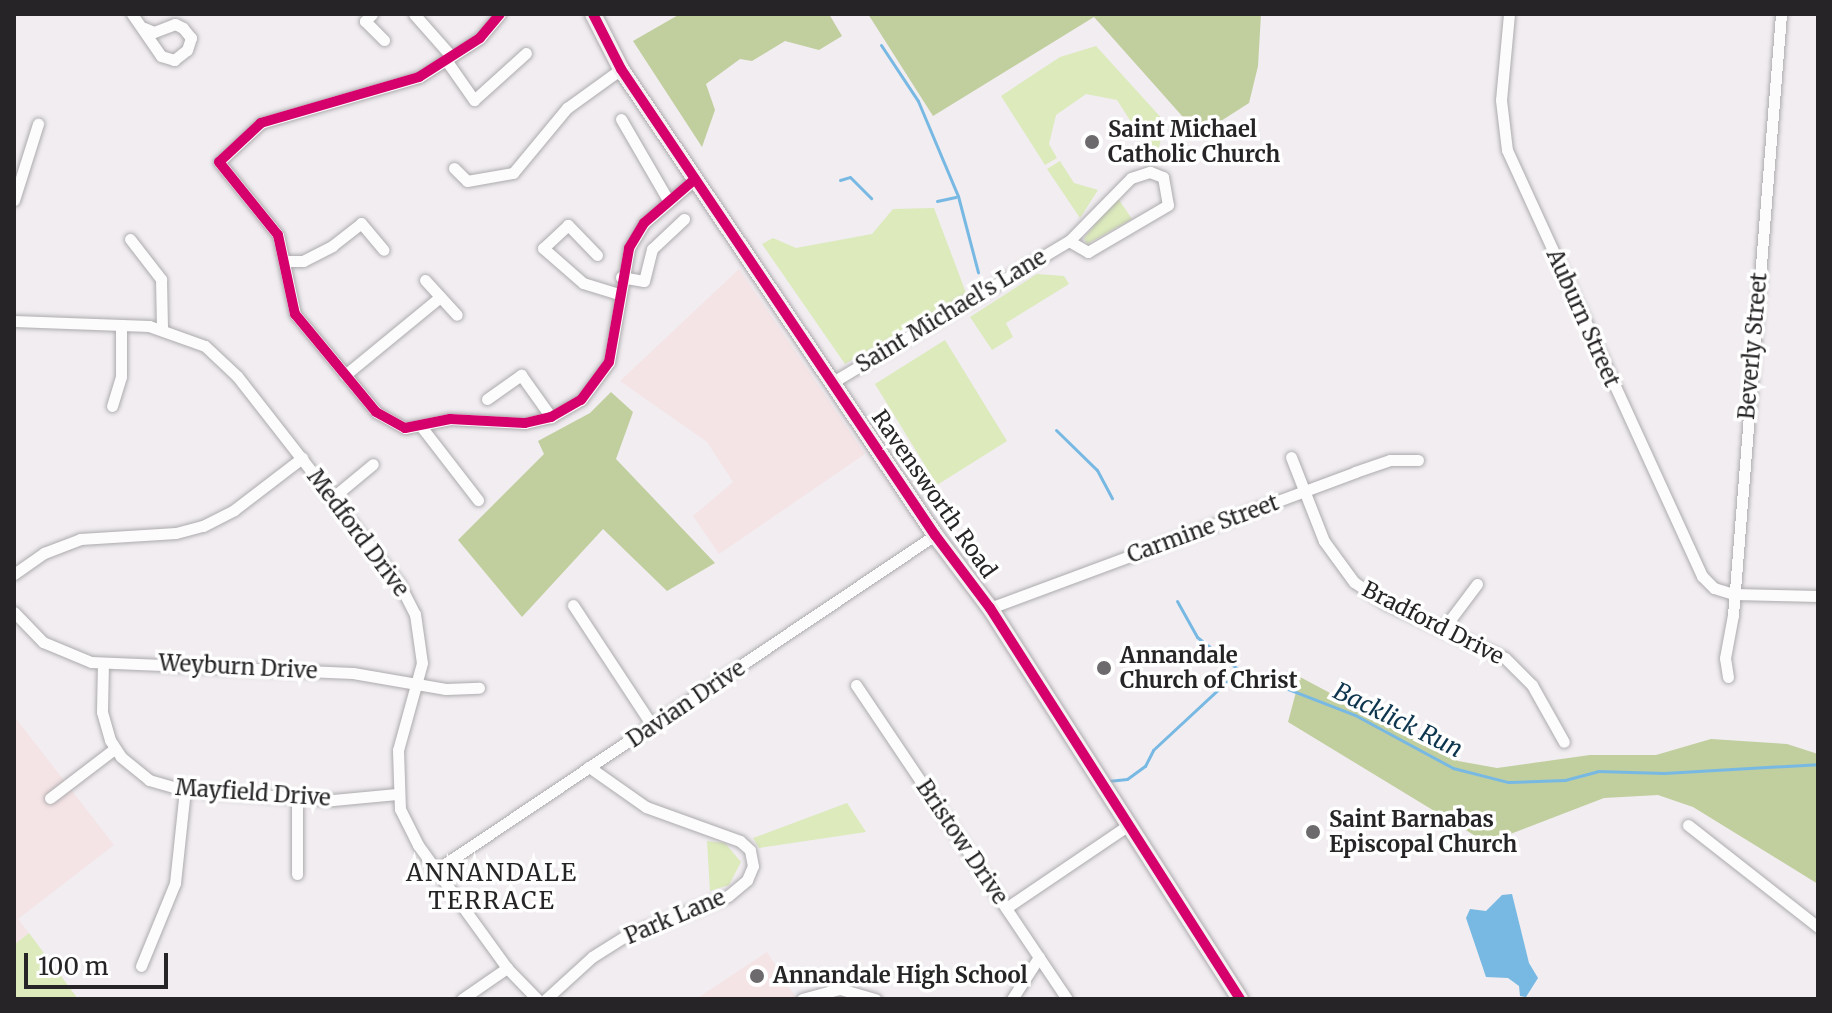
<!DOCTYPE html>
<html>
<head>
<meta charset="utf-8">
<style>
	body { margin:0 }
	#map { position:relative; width:1832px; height:1013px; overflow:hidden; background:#f1edf1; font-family:Merriweather,serif }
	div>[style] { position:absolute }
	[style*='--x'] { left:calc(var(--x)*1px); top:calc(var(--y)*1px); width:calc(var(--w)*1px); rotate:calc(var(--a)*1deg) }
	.education>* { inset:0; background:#f5e4e6 }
	.green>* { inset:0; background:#dceabc }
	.forest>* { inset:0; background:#c1ce9e }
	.water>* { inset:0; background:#78b9e3 }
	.stream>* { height:3px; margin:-1.5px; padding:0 1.5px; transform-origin:1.5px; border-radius:1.5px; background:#78b9e3 }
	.roads { filter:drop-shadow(0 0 2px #adabad) drop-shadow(0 0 2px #adabad) }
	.street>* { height:11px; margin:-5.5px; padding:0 5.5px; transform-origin:5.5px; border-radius:5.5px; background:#fdfcfd }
	.secondary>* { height:16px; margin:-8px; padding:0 8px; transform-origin:8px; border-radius:8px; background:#f4f0f2 }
	.cycleway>* { height:10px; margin:-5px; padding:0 5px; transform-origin:5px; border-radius:5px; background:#d6006c }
	.dots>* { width:22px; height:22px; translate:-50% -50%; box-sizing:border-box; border:4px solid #fff; border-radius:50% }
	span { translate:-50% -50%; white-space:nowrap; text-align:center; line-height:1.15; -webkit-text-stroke:7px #fff; paint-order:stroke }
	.poi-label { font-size:22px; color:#262426; font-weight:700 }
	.left { translate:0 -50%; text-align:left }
	.street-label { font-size:22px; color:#262426 }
	.water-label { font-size:24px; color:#0d364e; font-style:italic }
	.neighbourhood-label { font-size:24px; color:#262426; letter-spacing:2px }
	.frame { position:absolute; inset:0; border:16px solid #262426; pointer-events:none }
	.scale { position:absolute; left:24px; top:953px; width:144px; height:36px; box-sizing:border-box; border:4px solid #262426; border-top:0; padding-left:10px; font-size:24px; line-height:28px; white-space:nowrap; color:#262426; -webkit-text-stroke:6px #fff; paint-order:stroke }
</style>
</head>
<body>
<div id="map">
	<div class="education">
		<i style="clip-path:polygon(739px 269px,865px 454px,719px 554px,693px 516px,733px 482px,707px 442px,620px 381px)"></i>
		<i style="clip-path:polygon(14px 716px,114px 845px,18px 919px,29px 933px,14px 945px)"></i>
		<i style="clip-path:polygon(767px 952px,797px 999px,696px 999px)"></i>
	</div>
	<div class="green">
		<i style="clip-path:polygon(1096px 46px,1165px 122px,1156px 160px,1139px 163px,1142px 139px,1117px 100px,1086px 94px,1056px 115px,1049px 144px,1057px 158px,1045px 165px,1001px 96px,1060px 57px)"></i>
		<i style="clip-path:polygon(1060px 161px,1074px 183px,1098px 190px,1080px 218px,1047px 169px)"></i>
		<i style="clip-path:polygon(1117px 197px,1132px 219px,1087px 244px,1084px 238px)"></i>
		<i style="clip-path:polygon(934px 208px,966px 293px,845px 364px,762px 244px,773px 238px,796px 248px,872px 234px,893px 209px)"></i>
		<i style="clip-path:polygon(1037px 274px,1064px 276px,1069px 284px,1006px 323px,1013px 337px,992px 350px,970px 317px)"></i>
		<i style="clip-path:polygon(945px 340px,1007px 441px,937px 485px,875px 384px)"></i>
		<i style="clip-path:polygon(847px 803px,866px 832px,759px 848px,753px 838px)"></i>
		<i style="clip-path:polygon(707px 841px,725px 843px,741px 862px,729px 885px,710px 891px)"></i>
		<i style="clip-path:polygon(29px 933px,78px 999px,14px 999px,14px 945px)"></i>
	</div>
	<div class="forest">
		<i style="clip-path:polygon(680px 14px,829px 14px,842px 36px,819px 50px,785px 41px,752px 61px,740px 59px,706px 84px,715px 110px,702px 147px,633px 41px)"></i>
		<i style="clip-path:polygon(868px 14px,1261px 14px,1258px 66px,1249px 103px,1199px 135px,1094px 17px,933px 116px)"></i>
		<i style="clip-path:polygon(611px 392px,633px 412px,616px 459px,715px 563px,667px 591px,603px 529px,522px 617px,458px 540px,544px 454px,538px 441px,590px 413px)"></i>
		<i style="clip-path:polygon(1300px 677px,1458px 761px,1497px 768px,1590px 755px,1656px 755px,1711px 739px,1787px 744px,1818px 754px,1818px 884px,1693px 807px,1658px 795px,1604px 798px,1487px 843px,1288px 722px)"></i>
	</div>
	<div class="water">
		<i style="clip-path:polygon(1512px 894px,1529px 963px,1538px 978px,1526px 997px,1520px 996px,1519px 986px,1508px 978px,1486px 977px,1466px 918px,1470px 909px,1486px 911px,1502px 895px)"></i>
	</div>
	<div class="stream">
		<i style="--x:881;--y:45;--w:67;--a:56.5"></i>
		<i style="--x:918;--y:101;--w:103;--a:67.2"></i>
		<i style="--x:958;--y:196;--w:79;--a:75.3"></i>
		<i style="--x:840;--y:180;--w:10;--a:-17"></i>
		<i style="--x:850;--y:177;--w:30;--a:45"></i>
		<i style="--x:937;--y:201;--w:19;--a:-12"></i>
		<i style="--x:1056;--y:430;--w:57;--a:44.3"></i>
		<i style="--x:1097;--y:470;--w:32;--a:62"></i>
		<i style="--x:1177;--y:601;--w:41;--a:60.9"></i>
		<i style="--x:1197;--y:637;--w:53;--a:38.2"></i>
		<i style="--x:1108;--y:781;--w:19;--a:-6"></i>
		<i style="--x:1127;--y:779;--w:22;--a:-36"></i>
		<i style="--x:1145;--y:766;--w:18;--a:-63"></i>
		<i style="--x:1153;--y:750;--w:117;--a:-42.9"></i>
		<i style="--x:1239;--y:670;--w:124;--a:21.2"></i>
		<i style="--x:1355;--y:715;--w:111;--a:28.4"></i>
		<i style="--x:1453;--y:768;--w:57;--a:14.3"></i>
		<i style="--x:1508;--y:782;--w:57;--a:-2"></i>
		<i style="--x:1565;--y:780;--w:34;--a:-15"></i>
		<i style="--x:1598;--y:771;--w:66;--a:1.7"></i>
		<i style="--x:1664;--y:773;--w:154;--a:-3.3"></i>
	</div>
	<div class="roads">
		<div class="street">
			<i style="--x:132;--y:14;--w:51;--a:55.4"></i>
			<i style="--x:161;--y:56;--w:14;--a:17"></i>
			<i style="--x:174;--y:60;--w:16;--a:-38"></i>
			<i style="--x:187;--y:50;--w:13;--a:-72"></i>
			<i style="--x:191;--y:38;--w:13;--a:-129"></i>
			<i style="--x:183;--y:28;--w:9;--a:-153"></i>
			<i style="--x:175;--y:24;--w:22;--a:159"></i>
			<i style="--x:154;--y:32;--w:11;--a:-158"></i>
			<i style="--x:372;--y:14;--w:10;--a:135"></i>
			<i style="--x:365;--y:21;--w:27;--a:45"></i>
			<i style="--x:414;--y:14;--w:56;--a:48.6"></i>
			<i style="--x:500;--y:14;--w:31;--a:130"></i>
			<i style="--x:480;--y:38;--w:72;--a:147.4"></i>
			<i style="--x:419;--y:77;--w:165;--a:163.8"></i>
			<i style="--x:261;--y:123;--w:57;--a:137.1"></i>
			<i style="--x:219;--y:162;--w:94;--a:51.1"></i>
			<i style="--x:278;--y:235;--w:81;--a:77.9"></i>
			<i style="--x:295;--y:314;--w:127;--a:50.4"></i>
			<i style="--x:376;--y:412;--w:33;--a:29"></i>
			<i style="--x:405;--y:428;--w:46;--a:-11.3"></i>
			<i style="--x:450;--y:419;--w:75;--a:3.1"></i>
			<i style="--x:525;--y:423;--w:27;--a:-13"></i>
			<i style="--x:551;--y:417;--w:34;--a:-30"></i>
			<i style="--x:581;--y:400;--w:47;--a:-53.6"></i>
			<i style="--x:609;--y:362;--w:116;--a:-80"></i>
			<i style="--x:629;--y:248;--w:29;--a:-59"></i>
			<i style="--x:644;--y:223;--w:67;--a:-40.8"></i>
			<i style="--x:1509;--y:14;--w:86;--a:95.3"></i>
			<i style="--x:1501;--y:100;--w:50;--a:83.2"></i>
			<i style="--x:1507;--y:150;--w:469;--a:65.4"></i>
			<i style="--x:1702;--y:576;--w:17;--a:45"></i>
			<i style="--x:1714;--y:588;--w:21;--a:17"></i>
			<i style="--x:1734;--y:594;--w:84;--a:1.4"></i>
			<i style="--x:446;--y:60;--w:49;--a:55"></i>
			<i style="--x:474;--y:100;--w:70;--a:-42.1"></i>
			<i style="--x:621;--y:119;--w:94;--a:59.9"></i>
			<i style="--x:454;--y:168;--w:18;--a:45"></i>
			<i style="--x:467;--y:181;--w:47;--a:-9.9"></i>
			<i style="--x:513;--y:173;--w:85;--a:-50.3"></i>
			<i style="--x:567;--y:108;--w:67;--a:-35.8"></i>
			<i style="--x:14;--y:200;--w:80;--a:-72.5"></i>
			<i style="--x:130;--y:239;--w:51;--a:52.2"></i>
			<i style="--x:161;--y:279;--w:49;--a:88.8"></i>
			<i style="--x:597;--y:255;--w:42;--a:-134"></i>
			<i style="--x:568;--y:225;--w:34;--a:137"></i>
			<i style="--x:543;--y:248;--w:53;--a:41.2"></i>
			<i style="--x:583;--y:283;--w:39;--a:17"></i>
			<i style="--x:286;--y:261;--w:17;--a:0"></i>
			<i style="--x:303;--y:261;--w:33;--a:-27"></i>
			<i style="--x:332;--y:246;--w:37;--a:-38"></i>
			<i style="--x:361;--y:223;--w:35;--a:50"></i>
			<i style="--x:621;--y:277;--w:23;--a:10"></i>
			<i style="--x:644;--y:281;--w:33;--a:-76"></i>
			<i style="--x:652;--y:249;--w:44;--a:-43.2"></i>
			<i style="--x:425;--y:280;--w:47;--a:47.6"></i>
			<i style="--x:14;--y:321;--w:135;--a:2.1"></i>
			<i style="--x:149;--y:326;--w:59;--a:19.7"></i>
			<i style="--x:205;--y:346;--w:44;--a:43.2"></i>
			<i style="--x:237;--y:376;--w:263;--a:52"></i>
			<i style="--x:399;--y:583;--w:35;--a:63"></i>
			<i style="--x:415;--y:614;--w:49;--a:81.9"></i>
			<i style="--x:422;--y:663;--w:90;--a:105.4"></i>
			<i style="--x:398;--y:750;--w:59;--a:88.1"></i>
			<i style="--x:400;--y:809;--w:40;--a:63.4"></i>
			<i style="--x:418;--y:845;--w:152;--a:54.1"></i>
			<i style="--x:507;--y:968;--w:43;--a:45.9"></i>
			<i style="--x:345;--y:375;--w:123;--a:-39.4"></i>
			<i style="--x:833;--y:382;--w:275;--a:-30.9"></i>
			<i style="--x:1069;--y:241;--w:88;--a:-45.5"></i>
			<i style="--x:1131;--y:178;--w:20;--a:-18"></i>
			<i style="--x:1150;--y:172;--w:14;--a:21"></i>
			<i style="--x:1163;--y:177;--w:28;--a:80"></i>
			<i style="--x:1168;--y:205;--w:93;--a:149.6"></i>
			<i style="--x:1088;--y:252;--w:22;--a:-150"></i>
			<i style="--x:487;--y:399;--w:42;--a:-35.2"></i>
			<i style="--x:521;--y:375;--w:52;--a:54.5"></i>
			<i style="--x:112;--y:406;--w:31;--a:-73"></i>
			<i style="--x:121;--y:376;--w:51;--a:-90"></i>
			<i style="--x:420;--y:425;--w:95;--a:52.3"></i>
			<i style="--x:1291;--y:457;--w:90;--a:68.6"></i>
			<i style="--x:1324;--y:541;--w:51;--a:53.8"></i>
			<i style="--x:1354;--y:582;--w:37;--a:34"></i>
			<i style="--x:1385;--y:603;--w:132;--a:24.6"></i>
			<i style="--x:1505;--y:658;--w:38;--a:45"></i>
			<i style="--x:1532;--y:685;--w:65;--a:60.7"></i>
			<i style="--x:332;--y:498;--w:53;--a:-39.7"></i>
			<i style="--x:14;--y:574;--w:37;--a:-35"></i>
			<i style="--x:44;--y:553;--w:39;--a:-21"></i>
			<i style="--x:80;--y:539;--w:96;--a:-3.6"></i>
			<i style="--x:176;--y:533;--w:28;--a:-15"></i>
			<i style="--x:203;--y:526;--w:35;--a:-27"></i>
			<i style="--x:234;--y:510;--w:86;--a:-37.4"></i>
			<i style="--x:573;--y:605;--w:146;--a:56.7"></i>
			<i style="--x:990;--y:608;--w:390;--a:-20.4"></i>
			<i style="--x:1355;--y:472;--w:37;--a:-19"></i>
			<i style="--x:1390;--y:460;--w:28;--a:0"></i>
			<i style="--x:14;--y:612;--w:42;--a:46"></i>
			<i style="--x:43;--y:642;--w:52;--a:22.6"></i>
			<i style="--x:91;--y:662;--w:262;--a:2.4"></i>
			<i style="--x:353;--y:673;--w:94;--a:9.8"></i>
			<i style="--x:446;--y:689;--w:33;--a:-2"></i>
			<i style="--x:1444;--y:628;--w:55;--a:-53.1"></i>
			<i style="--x:103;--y:663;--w:49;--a:91.2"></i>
			<i style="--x:102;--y:712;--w:29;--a:74"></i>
			<i style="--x:110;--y:740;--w:20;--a:57"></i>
			<i style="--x:121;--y:757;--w:36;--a:39"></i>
			<i style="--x:149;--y:780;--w:37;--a:16"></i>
			<i style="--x:185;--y:790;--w:148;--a:3.9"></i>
			<i style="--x:333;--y:800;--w:64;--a:-5.4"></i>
			<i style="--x:1728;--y:677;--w:19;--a:-99"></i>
			<i style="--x:1725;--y:658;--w:44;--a:-79.5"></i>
			<i style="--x:1733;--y:615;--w:603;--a:-85.43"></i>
			<i style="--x:856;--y:685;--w:378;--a:56.1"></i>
			<i style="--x:50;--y:798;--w:81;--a:-37.4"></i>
			<i style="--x:1688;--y:825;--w:165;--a:38.1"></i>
			<i style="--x:436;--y:870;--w:601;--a:-33.88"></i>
			<i style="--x:297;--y:874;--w:77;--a:-90"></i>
			<i style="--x:1006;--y:908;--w:146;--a:-34.1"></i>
			<i style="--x:141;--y:966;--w:90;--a:-67.7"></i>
			<i style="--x:175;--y:883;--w:94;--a:-83.9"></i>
			<i style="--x:462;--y:999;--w:55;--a:-34.6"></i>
			<i style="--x:546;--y:999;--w:62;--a:-42.4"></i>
			<i style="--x:592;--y:957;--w:41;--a:-32.2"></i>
			<i style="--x:627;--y:935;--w:108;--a:-21.1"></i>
			<i style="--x:728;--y:896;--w:25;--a:-40"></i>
			<i style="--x:747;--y:880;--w:15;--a:-67"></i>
			<i style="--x:753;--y:866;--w:16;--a:-101"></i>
			<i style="--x:750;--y:850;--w:13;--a:-138"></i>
			<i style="--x:740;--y:841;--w:100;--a:-160.1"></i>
			<i style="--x:646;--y:807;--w:70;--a:-144.9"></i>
			<i style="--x:802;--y:999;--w:39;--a:-15"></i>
			<i style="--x:840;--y:989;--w:37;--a:16"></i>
			<i style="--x:1012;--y:999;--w:50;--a:-57.3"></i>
		</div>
		<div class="secondary">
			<i style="--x:593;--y:14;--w:62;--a:63"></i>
			<i style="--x:621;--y:69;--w:562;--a:56.03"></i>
			<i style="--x:935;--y:535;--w:91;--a:53"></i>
			<i style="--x:990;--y:608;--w:464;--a:57.4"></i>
		</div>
	</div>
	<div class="cycleway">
		<i style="--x:500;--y:14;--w:31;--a:130"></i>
		<i style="--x:480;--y:38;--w:72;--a:147.4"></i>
		<i style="--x:419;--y:77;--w:165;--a:163.8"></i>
		<i style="--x:261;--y:123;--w:57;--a:137.1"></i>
		<i style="--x:219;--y:162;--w:94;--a:51.1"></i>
		<i style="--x:278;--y:235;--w:81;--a:77.9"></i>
		<i style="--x:295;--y:314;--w:127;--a:50.4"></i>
		<i style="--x:376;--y:412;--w:33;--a:29"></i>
		<i style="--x:405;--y:428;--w:46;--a:-11.3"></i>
		<i style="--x:450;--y:419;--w:75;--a:3.1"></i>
		<i style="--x:525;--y:423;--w:27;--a:-13"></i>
		<i style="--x:551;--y:417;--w:34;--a:-30"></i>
		<i style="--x:581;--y:400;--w:47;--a:-53.6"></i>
		<i style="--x:609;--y:362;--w:116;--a:-80"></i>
		<i style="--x:629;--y:248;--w:29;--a:-59"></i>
		<i style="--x:644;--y:223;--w:67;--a:-40.8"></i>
		<i style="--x:593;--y:14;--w:62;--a:63"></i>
		<i style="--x:621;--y:69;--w:562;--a:56.03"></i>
		<i style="--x:935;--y:535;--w:91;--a:53"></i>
		<i style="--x:990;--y:608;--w:464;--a:57.4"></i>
	</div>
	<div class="dots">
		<i style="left:1092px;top:142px;background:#6d6a6d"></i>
		<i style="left:1104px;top:668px;background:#6d6a6d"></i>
		<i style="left:1313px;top:832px;background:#6d6a6d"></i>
		<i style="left:757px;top:976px;background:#6d6a6d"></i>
	</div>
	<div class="poi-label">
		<span class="left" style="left:1108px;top:142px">Saint Michael<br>Catholic Church</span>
		<span class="left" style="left:1120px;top:668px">Annandale<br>Church of Christ</span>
		<span class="left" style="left:1329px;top:832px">Saint Barnabas<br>Episcopal Church</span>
		<span class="left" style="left:773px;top:976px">Annandale High School</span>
	</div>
	<div class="street-label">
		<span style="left:951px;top:311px;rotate:-31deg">Saint Michael's Lane</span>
		<span style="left:1583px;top:318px;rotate:66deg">Auburn Street</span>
		<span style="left:1753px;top:346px;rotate:-85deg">Beverly Street</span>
		<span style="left:934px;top:494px;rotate:55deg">Ravensworth Road</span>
		<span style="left:1203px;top:529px;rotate:-20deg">Carmine Street</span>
		<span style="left:358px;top:533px;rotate:53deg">Medford Drive</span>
		<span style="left:1433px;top:623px;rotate:27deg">Bradford Drive</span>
		<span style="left:238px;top:667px;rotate:3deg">Weyburn Drive</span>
		<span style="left:686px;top:704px;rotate:-34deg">Davian Drive</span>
		<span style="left:253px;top:793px;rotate:4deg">Mayfield Drive</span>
		<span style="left:962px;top:842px;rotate:56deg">Bristow Drive</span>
		<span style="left:675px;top:917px;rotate:-23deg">Park Lane</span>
	</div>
	<div class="water-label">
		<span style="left:1398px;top:720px;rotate:26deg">Backlick Run</span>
	</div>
	<div class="neighbourhood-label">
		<span style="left:492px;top:887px">ANNANDALE<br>TERRACE</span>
	</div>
	<div class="frame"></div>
	<div class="scale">100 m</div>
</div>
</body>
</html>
